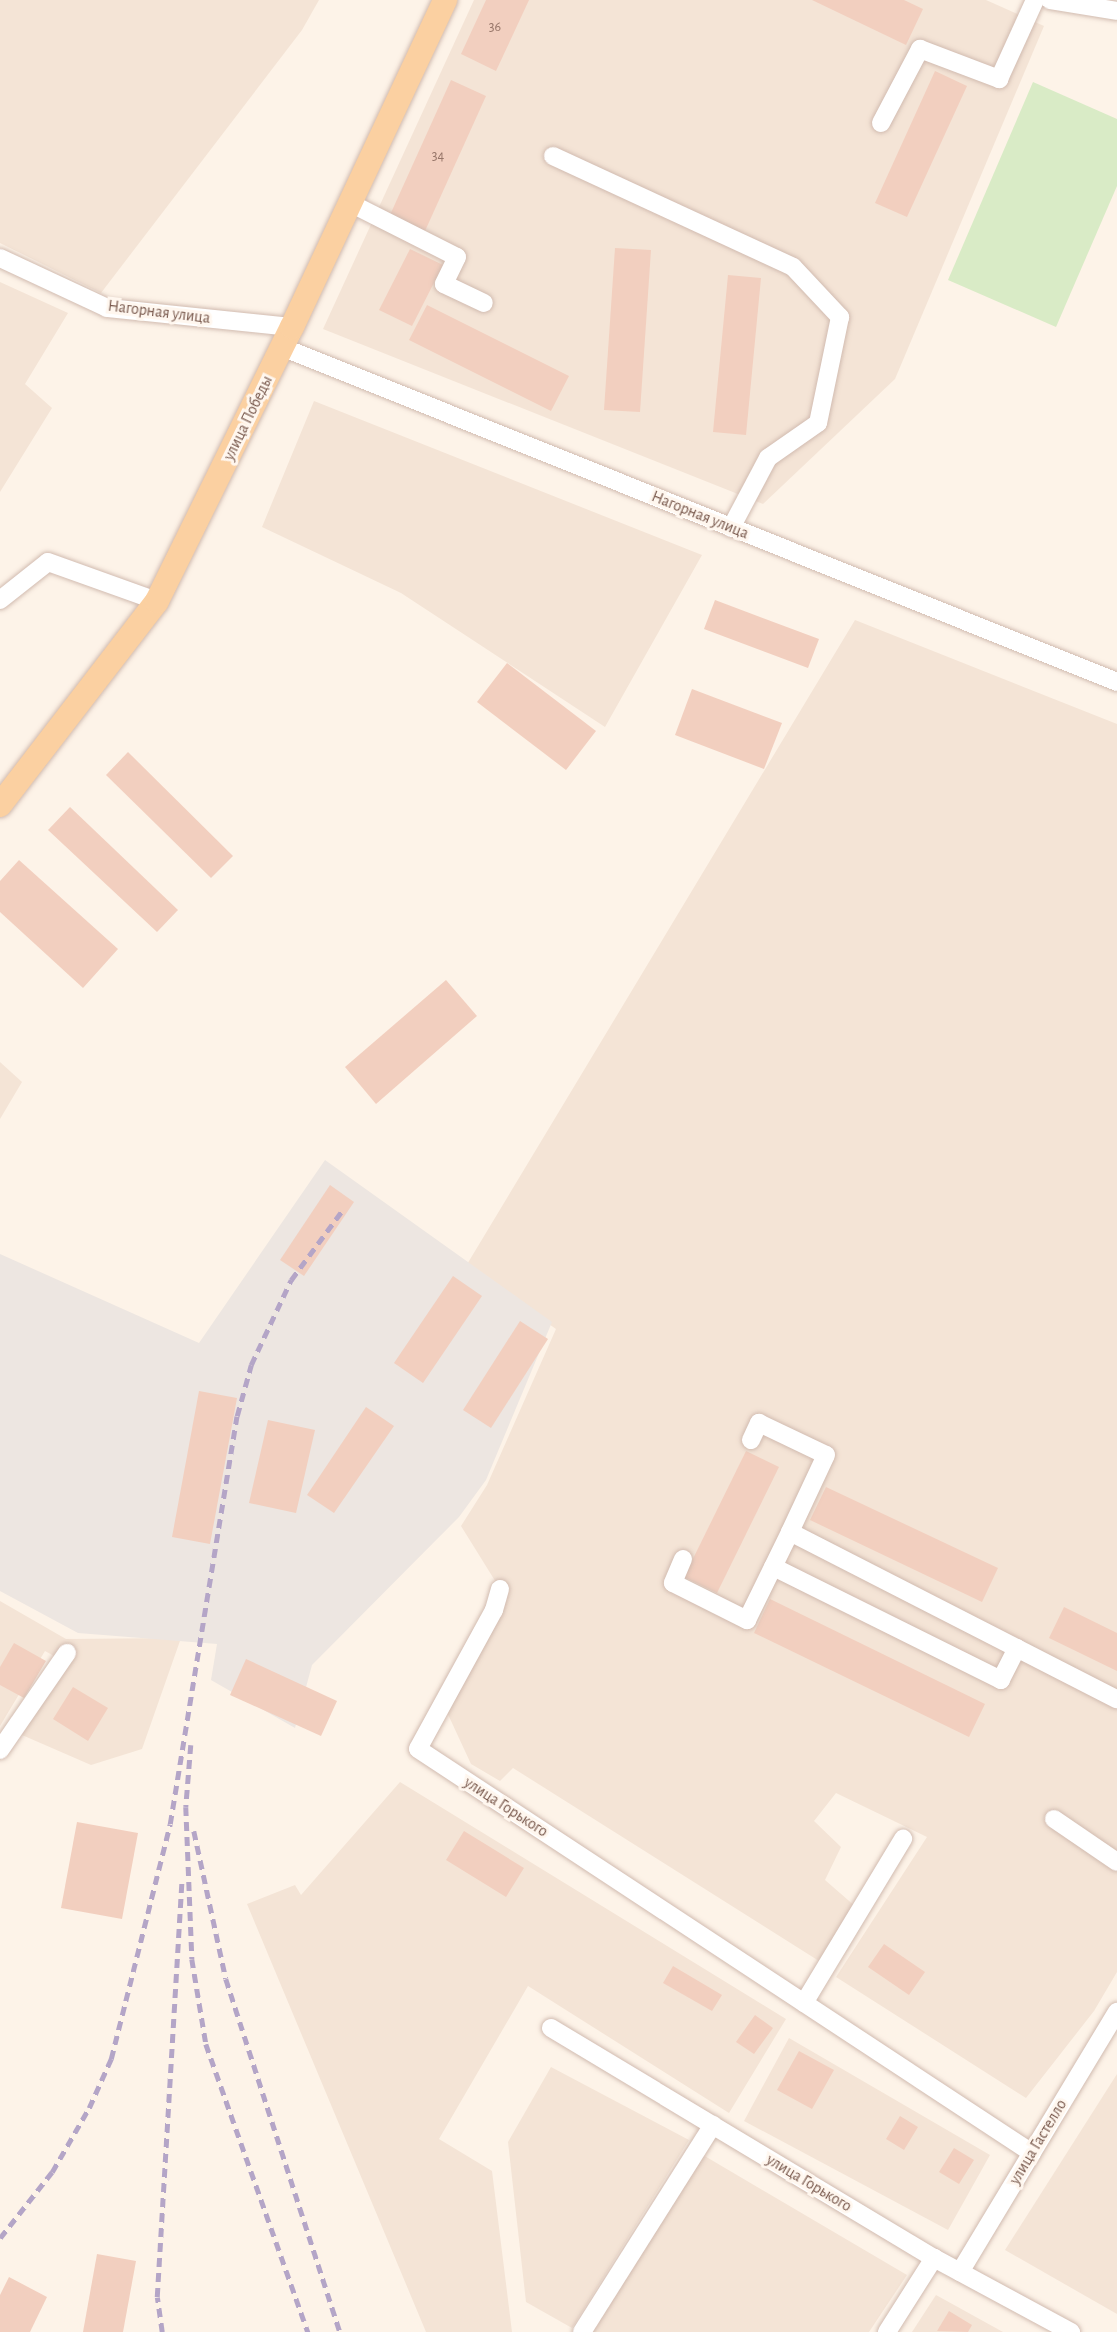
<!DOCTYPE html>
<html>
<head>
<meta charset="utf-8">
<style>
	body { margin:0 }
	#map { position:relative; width:1117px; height:2332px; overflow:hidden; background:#fdf3e8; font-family:"Alegreya Sans",sans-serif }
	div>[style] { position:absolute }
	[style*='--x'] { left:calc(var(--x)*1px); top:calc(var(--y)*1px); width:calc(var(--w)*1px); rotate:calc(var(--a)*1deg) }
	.residential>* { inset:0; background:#f4e4d6 }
	.industrial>* { inset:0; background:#ede6e1 }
	.green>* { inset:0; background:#d9ebc6 }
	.building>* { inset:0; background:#f2cfbf }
	.roads { filter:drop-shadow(0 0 2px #d1bbb0) drop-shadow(0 0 2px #d1bbb0) }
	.minor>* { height:18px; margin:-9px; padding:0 9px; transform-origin:9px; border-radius:9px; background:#fff }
	.major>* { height:24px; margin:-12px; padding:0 12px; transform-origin:12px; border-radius:12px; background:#fbd0a1 }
	.rail>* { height:4.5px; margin-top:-2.25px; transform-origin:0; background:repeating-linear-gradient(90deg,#b4a5c7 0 9px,transparent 0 15px) }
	span { translate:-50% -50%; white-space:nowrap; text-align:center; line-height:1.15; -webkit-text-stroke:6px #fff7ef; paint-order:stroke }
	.number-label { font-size:14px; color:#967568 }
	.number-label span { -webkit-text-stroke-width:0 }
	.street-label { font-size:16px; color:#77574b }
</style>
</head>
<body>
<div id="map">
	<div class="residential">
		<i style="clip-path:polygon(0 0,319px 0,302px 30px,101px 293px,0 243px)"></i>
		<i style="clip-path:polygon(474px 0,986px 0,1044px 26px,895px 379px,763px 504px,323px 329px)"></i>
		<i style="clip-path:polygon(0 282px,68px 313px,25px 384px,52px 408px,0 492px)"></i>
		<i style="clip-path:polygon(314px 401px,702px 555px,605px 727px,401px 593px,262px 527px)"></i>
		<i style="clip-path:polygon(855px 620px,1117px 724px,1117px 1972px,1094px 2011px,1026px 2098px,836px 1977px,927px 1837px,836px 1793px,814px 1821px,841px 1847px,825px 1880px,856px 1907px,819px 1961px,513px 1768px,500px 1781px,471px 1764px,439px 1695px,507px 1600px,461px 1526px,487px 1485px,556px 1329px,466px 1266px)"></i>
		<i style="clip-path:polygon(0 1062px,22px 1082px,0 1119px)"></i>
		<i style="clip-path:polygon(0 1601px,66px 1639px,181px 1638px,142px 1749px,91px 1765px,22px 1735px,65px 1662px,45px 1651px,0 1726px)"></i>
		<i style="clip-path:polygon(400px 1782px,786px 2019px,729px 2113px,528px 1986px,439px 2139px,492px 2171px,512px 2332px,426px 2332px,247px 1904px,295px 1885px,301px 1895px)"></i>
		<i style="clip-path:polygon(789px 2038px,990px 2155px,948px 2230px,744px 2121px)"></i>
		<i style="clip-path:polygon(551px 2067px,689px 2140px,572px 2328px,526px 2302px,508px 2142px)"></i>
		<i style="clip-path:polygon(1117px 2074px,1117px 2314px,1005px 2250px)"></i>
		<i style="clip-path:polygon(703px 2155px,907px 2275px,869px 2332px,589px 2332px)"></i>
		<i style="clip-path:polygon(936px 2295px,1003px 2332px,912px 2332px)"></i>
	</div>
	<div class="industrial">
		<i style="clip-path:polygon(325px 1160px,552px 1322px,486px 1480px,459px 1517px,312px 1665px,295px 1728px,211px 1680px,217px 1644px,78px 1633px,0 1591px,0 1254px,199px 1343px)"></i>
	</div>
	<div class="green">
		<i style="clip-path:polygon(1033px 82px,1117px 119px,1117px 186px,1056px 327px,948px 280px)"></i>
	</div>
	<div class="building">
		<i style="clip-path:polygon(486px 0,529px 0,496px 71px,461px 54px)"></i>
		<i style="clip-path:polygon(812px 0,904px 0,923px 9px,906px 45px)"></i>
		<i style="clip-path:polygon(935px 71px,967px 86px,907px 217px,875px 203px)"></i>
		<i style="clip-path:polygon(451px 80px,486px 96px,425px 231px,390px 215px)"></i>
		<i style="clip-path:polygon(615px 248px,651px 250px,640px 412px,604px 410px)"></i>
		<i style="clip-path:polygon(410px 249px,443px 265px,412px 326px,379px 310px)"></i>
		<i style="clip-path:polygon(728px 275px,761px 278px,746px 435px,713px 432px)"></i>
		<i style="clip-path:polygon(427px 305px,569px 376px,551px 411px,409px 340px)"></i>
		<i style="clip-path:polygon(715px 600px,819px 639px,808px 668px,704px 629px)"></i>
		<i style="clip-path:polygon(507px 663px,596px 731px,566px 770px,477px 702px)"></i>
		<i style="clip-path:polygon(692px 689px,782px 723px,764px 769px,675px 735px)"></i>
		<i style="clip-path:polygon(128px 752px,233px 856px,211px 878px,106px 775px)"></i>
		<i style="clip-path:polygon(70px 807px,178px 910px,157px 932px,48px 830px)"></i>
		<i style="clip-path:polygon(19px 860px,118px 949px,83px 988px,0 912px,0 881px)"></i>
		<i style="clip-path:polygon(446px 980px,477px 1016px,376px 1104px,345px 1067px)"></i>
		<i style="clip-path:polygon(330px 1185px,354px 1202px,304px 1276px,280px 1260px)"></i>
		<i style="clip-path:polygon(453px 1276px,482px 1296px,423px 1383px,394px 1363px)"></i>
		<i style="clip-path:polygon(520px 1321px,548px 1339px,491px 1428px,463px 1410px)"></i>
		<i style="clip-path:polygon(199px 1391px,237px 1398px,210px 1544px,172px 1537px)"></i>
		<i style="clip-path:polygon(366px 1407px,394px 1426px,334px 1513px,307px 1495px)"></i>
		<i style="clip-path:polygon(268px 1420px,315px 1430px,296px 1513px,249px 1503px)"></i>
		<i style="clip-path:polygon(746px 1451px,779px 1467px,717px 1593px,684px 1577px)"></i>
		<i style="clip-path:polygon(826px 1487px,998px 1568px,982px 1602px,810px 1520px)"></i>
		<i style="clip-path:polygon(770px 1599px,985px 1704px,969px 1737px,754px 1633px)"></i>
		<i style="clip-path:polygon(1064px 1607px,1117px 1633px,1117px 1671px,1049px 1638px)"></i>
		<i style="clip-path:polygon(14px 1643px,46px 1661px,24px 1698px,0 1685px,0 1667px)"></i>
		<i style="clip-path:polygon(246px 1659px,337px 1701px,321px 1736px,230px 1695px)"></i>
		<i style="clip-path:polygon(73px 1687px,108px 1708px,88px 1741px,53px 1719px)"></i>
		<i style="clip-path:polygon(77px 1822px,138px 1833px,122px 1919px,61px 1908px)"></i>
		<i style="clip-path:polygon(464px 1831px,524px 1868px,506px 1897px,446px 1860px)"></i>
		<i style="clip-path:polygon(884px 1944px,925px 1972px,909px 1995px,868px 1967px)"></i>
		<i style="clip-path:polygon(673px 1966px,722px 1995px,712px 2011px,663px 1983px)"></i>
		<i style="clip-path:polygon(755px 2015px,773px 2028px,754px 2054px,736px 2042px)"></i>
		<i style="clip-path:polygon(799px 2051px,834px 2070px,812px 2109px,777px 2090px)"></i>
		<i style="clip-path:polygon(900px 2116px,918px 2127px,904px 2150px,886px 2139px)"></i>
		<i style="clip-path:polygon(954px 2148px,974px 2160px,959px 2184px,939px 2172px)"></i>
		<i style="clip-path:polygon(97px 2254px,136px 2261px,123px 2332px,83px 2332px)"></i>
		<i style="clip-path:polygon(9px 2277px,47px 2297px,30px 2332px,0 2332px,0 2295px)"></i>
		<i style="clip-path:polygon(949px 2311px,972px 2325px,968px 2332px,937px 2331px)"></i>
	</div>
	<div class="roads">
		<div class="minor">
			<i style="--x:1050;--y:0;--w:68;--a:9.3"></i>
			<i style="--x:881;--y:123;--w:84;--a:-62.2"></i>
			<i style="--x:920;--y:49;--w:85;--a:20.8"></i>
			<i style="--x:999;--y:79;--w:87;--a:-65.5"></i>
			<i style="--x:553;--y:156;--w:264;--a:24.8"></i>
			<i style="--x:793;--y:267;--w:69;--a:46.8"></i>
			<i style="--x:840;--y:317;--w:108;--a:101.7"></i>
			<i style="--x:818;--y:423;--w:61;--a:145"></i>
			<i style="--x:768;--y:458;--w:79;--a:117.9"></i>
			<i style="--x:348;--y:202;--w:122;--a:26.8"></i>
			<i style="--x:457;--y:257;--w:30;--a:116"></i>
			<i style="--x:444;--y:284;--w:44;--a:25.4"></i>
			<i style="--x:0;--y:258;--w:118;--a:25"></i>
			<i style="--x:107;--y:308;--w:186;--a:5.9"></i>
			<i style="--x:282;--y:347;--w:900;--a:21.86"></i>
			<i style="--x:0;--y:600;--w:61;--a:-38.4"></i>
			<i style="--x:48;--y:562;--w:116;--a:19.7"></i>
			<i style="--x:751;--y:1440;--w:19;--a:-65"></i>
			<i style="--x:759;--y:1423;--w:74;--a:25.5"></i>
			<i style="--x:826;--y:1455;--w:85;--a:115.1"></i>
			<i style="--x:683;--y:1559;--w:26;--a:113"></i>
			<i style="--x:673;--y:1583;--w:83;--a:26.6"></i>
			<i style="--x:747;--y:1620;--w:59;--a:-63.9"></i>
			<i style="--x:500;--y:1589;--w:22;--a:106"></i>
			<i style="--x:494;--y:1610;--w:158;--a:118.7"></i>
			<i style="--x:418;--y:1749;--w:735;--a:33.34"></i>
			<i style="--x:1017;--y:1648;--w:36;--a:117"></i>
			<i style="--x:1001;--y:1680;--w:254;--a:-153.6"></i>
			<i style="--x:773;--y:1567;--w:39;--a:-64"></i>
			<i style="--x:790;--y:1532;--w:367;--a:27.1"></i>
			<i style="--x:0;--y:1750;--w:118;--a:-55.4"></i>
			<i style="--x:1054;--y:1819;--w:76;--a:34.3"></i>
			<i style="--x:804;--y:2003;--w:192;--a:-58.9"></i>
			<i style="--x:551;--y:2028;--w:447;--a:31"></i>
			<i style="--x:934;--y:2258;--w:156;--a:28.4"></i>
			<i style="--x:960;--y:2272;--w:304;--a:-58.9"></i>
			<i style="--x:582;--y:2332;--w:245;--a:-57.7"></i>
			<i style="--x:887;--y:2332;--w:88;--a:-57.6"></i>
		</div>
		<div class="major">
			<i style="--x:0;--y:805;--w:257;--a:-52.4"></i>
			<i style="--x:157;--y:601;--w:305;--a:-63.8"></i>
			<i style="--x:292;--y:327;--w:361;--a:-64.9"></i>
		</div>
	</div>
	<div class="rail">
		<i style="--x:191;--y:1745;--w:62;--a:94.6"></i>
		<i style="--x:186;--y:1807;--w:152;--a:87.7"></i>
		<i style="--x:192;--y:1959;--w:86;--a:80.6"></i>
		<i style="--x:206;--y:2044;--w:306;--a:70.5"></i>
		<i style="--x:194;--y:1831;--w:151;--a:77.8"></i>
		<i style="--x:226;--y:1979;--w:371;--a:72.1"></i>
		<i style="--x:0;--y:2238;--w:84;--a:-51.8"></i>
		<i style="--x:52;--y:2172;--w:74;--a:-60"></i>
		<i style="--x:89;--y:2108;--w:54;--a:-65.8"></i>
		<i style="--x:111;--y:2059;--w:242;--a:-75.9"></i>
		<i style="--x:170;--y:1824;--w:413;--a:-80.7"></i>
		<i style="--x:237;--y:1416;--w:53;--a:-74.6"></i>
		<i style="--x:251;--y:1365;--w:94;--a:-64.8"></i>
		<i style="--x:291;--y:1280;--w:89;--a:-53.6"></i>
		<i style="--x:162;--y:2332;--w:35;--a:-98"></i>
		<i style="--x:157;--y:2297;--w:416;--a:-86.6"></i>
	</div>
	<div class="number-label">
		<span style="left:495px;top:27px">36</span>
		<span style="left:438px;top:156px">34</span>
	</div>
	<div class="street-label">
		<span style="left:159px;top:312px;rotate:7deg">Нагорная улица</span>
		<span style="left:248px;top:418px;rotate:-64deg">улица Победы</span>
		<span style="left:700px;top:515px;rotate:22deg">Нагорная улица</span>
		<span style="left:506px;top:1807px;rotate:33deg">улица Горького</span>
		<span style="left:1038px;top:2142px;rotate:-59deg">улица Гастелло</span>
		<span style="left:809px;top:2183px;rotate:31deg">улица Горького</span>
	</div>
</div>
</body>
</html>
